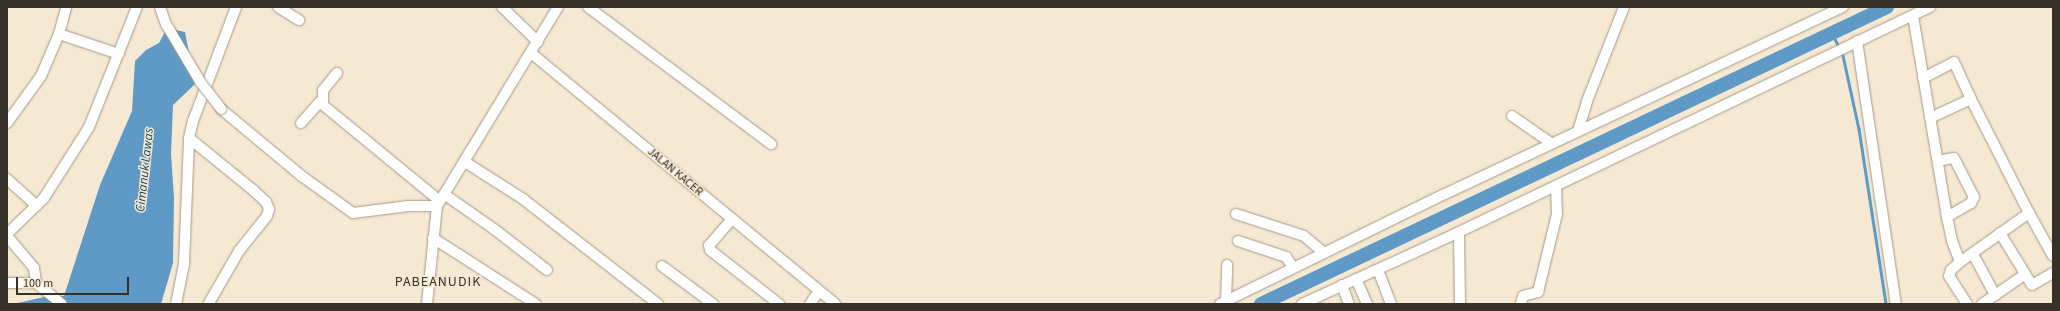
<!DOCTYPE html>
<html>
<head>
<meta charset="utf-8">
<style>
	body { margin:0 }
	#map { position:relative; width:2060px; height:311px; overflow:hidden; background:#f6e9d4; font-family:"Source Sans 3",sans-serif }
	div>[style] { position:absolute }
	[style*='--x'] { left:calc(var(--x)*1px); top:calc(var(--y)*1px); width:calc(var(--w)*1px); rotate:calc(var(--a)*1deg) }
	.water>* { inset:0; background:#5e9ac5 }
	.stream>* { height:2.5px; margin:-1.25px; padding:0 1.25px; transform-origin:1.25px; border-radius:1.25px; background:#5e9ac5 }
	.river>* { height:14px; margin:-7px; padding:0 7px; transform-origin:7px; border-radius:7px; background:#5e9ac5 }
	.roads { filter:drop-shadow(0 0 1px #a49985) drop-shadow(0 0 1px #a49985) }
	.minor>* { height:10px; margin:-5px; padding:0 5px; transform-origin:5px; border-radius:5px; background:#fff }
	.bridges { filter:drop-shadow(0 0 1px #a49985) drop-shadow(0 0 1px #a49985) }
	.minor-bridge>* { height:10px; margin:-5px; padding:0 5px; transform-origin:5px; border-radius:5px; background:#fff }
	span { translate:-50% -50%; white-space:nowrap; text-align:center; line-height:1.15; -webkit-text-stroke:3px #f6e9d4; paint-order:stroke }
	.street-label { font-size:12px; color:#353028 }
	.water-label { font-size:13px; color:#0f3f5d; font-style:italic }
	.quarter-label { font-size:14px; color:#353028; letter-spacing:1px }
	.frame { position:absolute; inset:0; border:8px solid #353028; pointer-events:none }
	.scale { position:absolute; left:16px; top:277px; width:113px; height:18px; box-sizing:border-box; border:2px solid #353028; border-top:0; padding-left:5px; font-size:12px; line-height:14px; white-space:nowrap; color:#353028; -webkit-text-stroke:3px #f6e9d4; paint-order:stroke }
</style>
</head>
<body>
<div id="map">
	<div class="water">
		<i style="clip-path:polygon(167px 28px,185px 32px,195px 84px,173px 105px,171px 154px,174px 198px,173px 263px,161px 304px,13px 304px,44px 297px,64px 296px,100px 185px,132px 111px,135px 61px,146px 50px,159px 43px)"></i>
	</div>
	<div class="stream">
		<i style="--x:1832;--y:33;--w:16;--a:63"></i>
		<i style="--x:1842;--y:51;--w:80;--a:77.7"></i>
		<i style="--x:1859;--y:129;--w:177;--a:81.2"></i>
	</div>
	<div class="river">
		<i style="--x:1261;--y:304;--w:693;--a:-25.38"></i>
	</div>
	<div class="roads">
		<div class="minor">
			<i style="--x:278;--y:7;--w:25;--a:32"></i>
			<i style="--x:502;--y:7;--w:50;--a:44.2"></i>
			<i style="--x:588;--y:7;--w:229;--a:36.8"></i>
			<i style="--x:1913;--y:16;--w:204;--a:80.4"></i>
			<i style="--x:1947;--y:217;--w:25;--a:78"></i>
			<i style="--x:1952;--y:241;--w:22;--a:69"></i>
			<i style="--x:1960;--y:262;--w:85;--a:-35.4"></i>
			<i style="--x:2029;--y:213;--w:128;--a:-117"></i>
			<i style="--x:1971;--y:99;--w:45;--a:155.1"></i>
			<i style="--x:59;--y:34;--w:63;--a:18.4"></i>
			<i style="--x:1857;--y:41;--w:266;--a:81.6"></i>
			<i style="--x:531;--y:53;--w:394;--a:39.5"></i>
			<i style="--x:337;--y:73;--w:22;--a:129"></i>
			<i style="--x:323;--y:90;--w:15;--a:90"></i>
			<i style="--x:323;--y:105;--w:151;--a:39.4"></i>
			<i style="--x:1923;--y:78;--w:35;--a:-27"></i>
			<i style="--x:1954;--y:62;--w:41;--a:65.3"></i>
			<i style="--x:221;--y:109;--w:107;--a:39.7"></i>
			<i style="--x:303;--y:177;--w:62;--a:35.8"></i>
			<i style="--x:353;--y:213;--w:56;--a:-7.1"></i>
			<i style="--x:409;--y:206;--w:28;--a:0"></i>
			<i style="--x:1512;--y:116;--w:47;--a:34.7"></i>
			<i style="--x:7;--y:123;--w:58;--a:-54.1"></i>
			<i style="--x:41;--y:76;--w:46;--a:-66.8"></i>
			<i style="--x:59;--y:34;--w:28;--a:-75"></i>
			<i style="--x:301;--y:123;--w:30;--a:-48"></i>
			<i style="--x:1578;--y:131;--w:31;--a:-73"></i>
			<i style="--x:1587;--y:101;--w:101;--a:-68.5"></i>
			<i style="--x:189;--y:138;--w:82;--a:39.1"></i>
			<i style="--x:253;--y:190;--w:18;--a:43"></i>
			<i style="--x:266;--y:202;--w:8;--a:67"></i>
			<i style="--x:269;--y:209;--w:7;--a:106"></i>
			<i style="--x:267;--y:216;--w:45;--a:128.7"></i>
			<i style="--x:239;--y:251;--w:60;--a:120"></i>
			<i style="--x:1938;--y:161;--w:16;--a:-11"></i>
			<i style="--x:1954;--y:158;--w:44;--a:62.9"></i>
			<i style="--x:1974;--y:197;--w:7;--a:117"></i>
			<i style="--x:1971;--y:203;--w:28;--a:150"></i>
			<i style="--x:465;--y:162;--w:69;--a:32.5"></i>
			<i style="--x:523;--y:199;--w:171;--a:37.9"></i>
			<i style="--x:7;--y:179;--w:40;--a:42"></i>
			<i style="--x:444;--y:194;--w:61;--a:35"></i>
			<i style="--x:494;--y:229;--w:67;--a:37.7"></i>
			<i style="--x:2029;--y:213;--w:49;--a:60.8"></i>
			<i style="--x:1236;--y:214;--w:71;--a:17.9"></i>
			<i style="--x:1304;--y:236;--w:25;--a:40"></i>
			<i style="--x:732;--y:219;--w:35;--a:131"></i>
			<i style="--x:709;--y:245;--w:5;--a:79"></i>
			<i style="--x:710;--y:250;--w:88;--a:38"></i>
			<i style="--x:1459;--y:232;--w:72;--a:89.2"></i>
			<i style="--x:2000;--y:233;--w:61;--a:58.4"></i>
			<i style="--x:2032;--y:285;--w:24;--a:-30"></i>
			<i style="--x:7;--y:234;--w:52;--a:-44.2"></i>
			<i style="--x:44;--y:198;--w:84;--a:-57.6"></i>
			<i style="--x:89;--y:127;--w:129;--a:-68.2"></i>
			<i style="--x:7;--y:236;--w:42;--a:49.8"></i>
			<i style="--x:34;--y:268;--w:15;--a:82"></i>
			<i style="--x:433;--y:238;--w:122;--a:32.7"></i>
			<i style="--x:1238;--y:241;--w:51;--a:18.4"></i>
			<i style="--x:1286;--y:257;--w:12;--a:55"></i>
			<i style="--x:1973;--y:254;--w:47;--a:61.8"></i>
			<i style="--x:1960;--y:262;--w:12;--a:138"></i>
			<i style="--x:1951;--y:270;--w:6;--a:108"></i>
			<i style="--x:1949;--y:276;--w:33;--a:57"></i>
			<i style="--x:662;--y:266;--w:64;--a:36.7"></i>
			<i style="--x:1378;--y:270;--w:36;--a:69"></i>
			<i style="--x:1356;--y:279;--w:27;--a:66"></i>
			<i style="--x:7;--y:283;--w:29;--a:0"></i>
			<i style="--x:36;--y:283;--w:33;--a:39"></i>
			<i style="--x:1342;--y:285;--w:20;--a:70"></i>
			<i style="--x:1226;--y:301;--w:36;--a:-88"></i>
			<i style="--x:176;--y:304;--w:41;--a:-78.7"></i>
			<i style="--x:184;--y:264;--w:126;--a:-87.7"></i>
			<i style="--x:189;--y:138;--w:17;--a:-77"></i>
			<i style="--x:193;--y:121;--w:122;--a:-69.3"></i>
			<i style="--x:427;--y:304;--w:99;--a:-84.2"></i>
			<i style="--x:437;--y:206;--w:233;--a:-58.7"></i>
			<i style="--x:810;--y:304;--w:14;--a:-56"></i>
			<i style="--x:1220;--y:304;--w:250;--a:-26.1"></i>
			<i style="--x:1445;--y:194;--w:440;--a:-25.2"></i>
			<i style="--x:1302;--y:304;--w:173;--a:-24.6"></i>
			<i style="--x:1459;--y:232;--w:522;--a:-25.53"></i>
			<i style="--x:1521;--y:304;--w:8;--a:-76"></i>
			<i style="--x:1523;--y:296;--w:16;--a:-15"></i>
			<i style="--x:1538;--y:292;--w:80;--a:-76.3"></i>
			<i style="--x:1557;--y:214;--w:28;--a:-92"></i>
			<i style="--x:1982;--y:304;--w:51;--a:-34.6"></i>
		</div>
	</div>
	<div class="bridges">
		<div class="minor-bridge">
			<i style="--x:160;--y:7;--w:18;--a:71"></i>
			<i style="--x:166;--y:24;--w:69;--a:59.3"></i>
			<i style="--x:201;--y:83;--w:33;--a:52"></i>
		</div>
	</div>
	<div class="street-label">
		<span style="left:675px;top:172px;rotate:40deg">JALAN KACER</span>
	</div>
	<div class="water-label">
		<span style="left:145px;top:170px;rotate:-84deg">Cimanuk Lawas</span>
	</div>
	<div class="quarter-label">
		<span style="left:438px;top:282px">PABEANUDIK</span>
	</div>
	<div class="frame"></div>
	<div class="scale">100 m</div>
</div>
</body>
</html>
